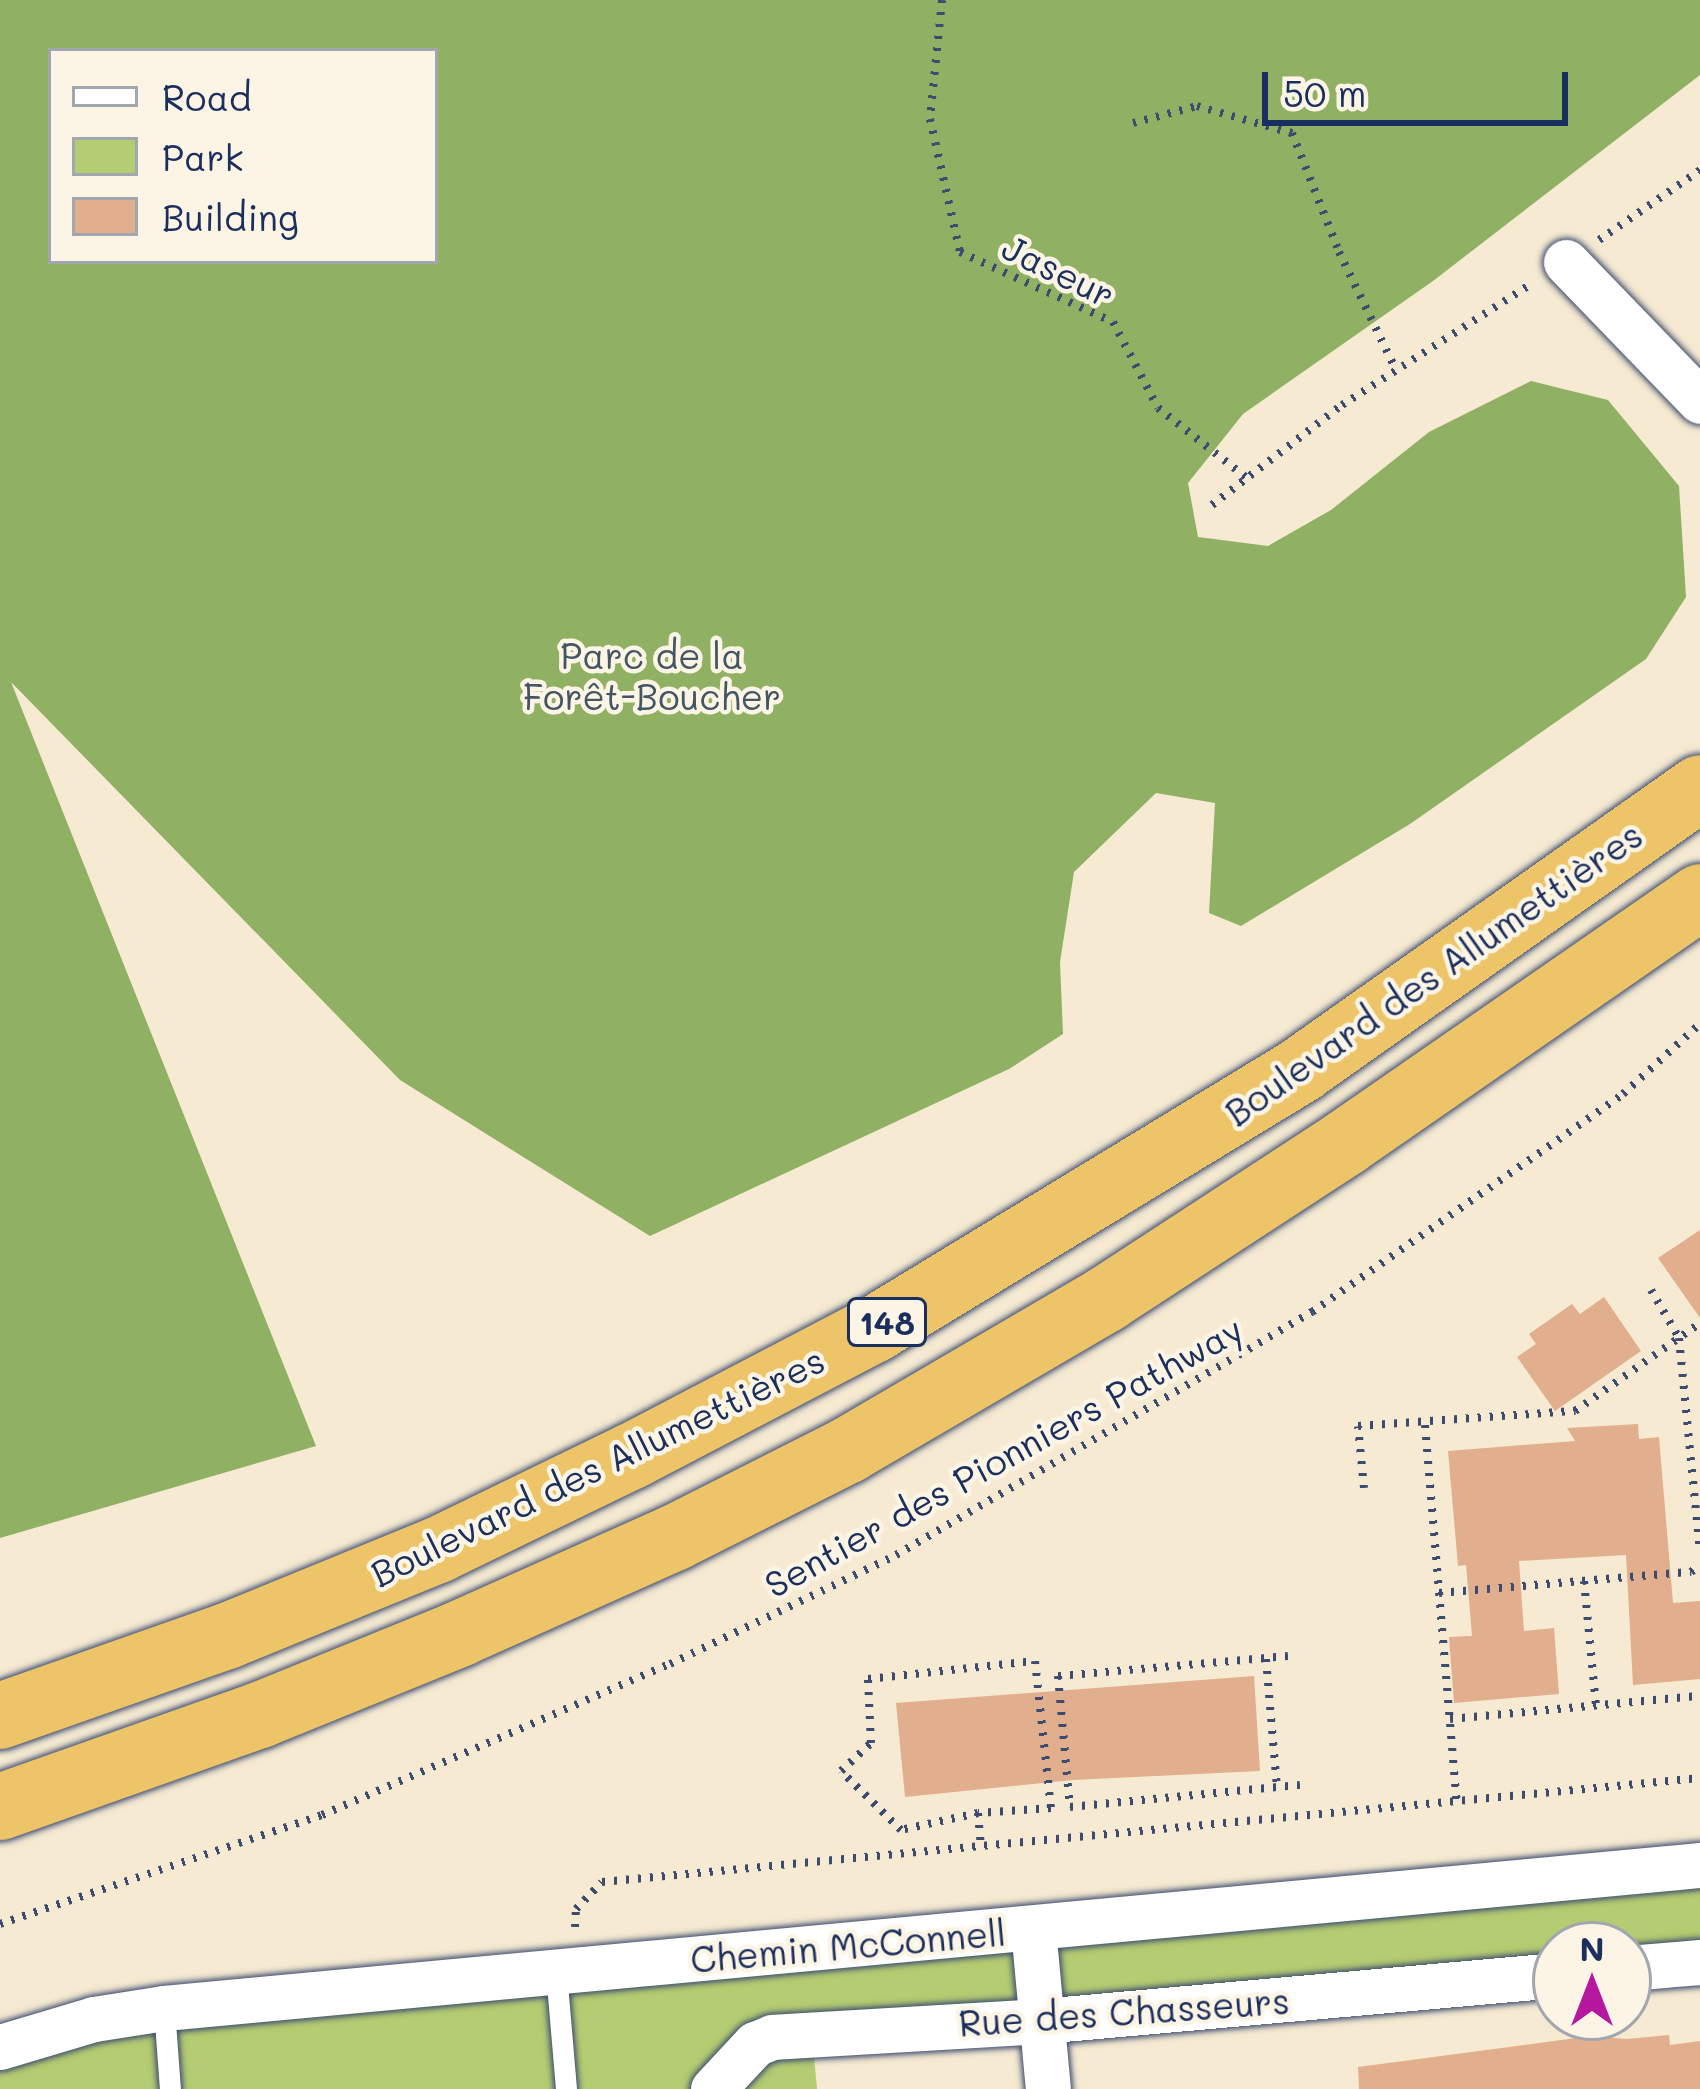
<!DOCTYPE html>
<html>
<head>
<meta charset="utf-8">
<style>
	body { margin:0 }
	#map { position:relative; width:1700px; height:2089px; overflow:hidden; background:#f6ead2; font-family:Mali,sans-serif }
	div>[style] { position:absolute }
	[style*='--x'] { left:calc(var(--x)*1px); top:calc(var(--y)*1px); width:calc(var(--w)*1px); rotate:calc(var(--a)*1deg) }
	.green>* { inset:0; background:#b5cd72 }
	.forest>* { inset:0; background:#90b064 }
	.building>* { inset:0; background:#e2af8e }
	.path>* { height:8px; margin-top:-4px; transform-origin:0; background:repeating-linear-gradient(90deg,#3c4b6f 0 3px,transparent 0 12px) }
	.roads { filter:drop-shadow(0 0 3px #3c4b6f) drop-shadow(0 0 3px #3c4b6f) }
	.lane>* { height:21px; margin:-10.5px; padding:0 10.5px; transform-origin:10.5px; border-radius:10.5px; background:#fff }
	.street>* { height:45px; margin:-22.5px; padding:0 22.5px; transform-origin:22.5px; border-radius:22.5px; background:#fff }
	.highway>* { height:66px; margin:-33px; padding:0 33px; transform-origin:33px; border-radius:33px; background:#eec469 }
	span { translate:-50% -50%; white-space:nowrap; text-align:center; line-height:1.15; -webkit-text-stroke:9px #fcf5e5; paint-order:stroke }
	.shield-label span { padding:3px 9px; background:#fcf5e5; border:3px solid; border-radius:9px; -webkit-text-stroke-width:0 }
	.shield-label { font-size:33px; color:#1b2f5e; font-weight:700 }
	.street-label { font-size:36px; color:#1b2f5e }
	.park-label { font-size:36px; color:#425663 }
	.legend { position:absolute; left:48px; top:48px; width:390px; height:216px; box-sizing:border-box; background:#fcf5e5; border:3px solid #a2a6af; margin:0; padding:15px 21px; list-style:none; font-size:36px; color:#1b2f5e }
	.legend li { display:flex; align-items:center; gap:24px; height:60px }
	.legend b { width:60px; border:3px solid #a2a6af }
	.north { position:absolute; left:1532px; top:1921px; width:120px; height:120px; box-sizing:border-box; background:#fcf5e5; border:3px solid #a2a6af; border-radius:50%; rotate:0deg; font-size:33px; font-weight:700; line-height:48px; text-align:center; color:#1b2f5e }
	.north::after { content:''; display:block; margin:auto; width:42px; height:54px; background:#b5179e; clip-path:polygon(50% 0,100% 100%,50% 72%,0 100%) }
	.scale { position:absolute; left:1262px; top:72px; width:306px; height:54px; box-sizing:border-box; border:6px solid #1b2f5e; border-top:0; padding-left:15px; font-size:36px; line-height:42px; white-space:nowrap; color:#1b2f5e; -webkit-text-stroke:9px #fcf5e5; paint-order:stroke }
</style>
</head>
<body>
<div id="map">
	<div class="green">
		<i style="clip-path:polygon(1700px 1865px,1700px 1961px,1628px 1968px,1628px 1945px,1556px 1945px,1556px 1975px,812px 2034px,817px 2089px,0 2089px,0 2047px)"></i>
	</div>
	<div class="forest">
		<i style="clip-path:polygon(evenodd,0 0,1700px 0,1700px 75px,1433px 281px,1243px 414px,1188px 483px,1198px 537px,1268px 546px,1331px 510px,1429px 432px,1531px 381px,1608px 400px,1679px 486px,1686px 597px,1646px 659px,1410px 824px,1241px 926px,1209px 913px,1215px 803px,1156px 793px,1074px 872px,1060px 962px,1063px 1034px,1009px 1069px,650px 1236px,400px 1080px,11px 682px,316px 1446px,0 1538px,0 0,51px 51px,435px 51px,435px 261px,51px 261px,51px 51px)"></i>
	</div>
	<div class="building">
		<i style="clip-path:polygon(1700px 1230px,1700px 1318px,1658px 1258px)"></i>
		<i style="clip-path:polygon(1604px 1297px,1641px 1351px,1555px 1411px,1517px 1357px,1536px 1344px,1529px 1334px,1572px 1304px,1580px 1314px)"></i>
		<i style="clip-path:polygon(1638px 1424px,1639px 1439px,1659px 1437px,1673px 1603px,1700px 1601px,1700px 1679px,1633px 1685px,1626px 1555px,1519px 1561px,1524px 1631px,1554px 1628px,1559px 1694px,1454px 1703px,1449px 1637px,1472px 1636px,1466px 1565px,1458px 1566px,1448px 1451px,1575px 1441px,1567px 1428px)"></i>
		<i style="clip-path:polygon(1254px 1676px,1260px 1771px,1073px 1780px,905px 1797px,896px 1703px)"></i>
		<i style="clip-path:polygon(1669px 2035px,1670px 2045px,1700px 2041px,1700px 2089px,1359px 2089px,1358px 2067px,1591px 2036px,1627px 2039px)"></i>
	</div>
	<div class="path">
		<i style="--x:942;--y:0;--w:120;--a:95.8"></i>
		<i style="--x:930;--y:119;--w:136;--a:77.3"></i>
		<i style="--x:960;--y:252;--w:168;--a:24.6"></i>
		<i style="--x:1113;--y:322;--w:97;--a:62.4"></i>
		<i style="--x:1158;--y:408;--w:113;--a:38.2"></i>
		<i style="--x:1133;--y:123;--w:66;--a:-14.9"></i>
		<i style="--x:1197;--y:106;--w:99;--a:15.9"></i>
		<i style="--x:1292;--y:133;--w:128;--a:68.4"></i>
		<i style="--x:1339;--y:252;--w:131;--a:64.2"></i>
		<i style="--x:1599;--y:240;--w:123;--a:-34.7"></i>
		<i style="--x:1212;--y:505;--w:164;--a:-37.6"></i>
		<i style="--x:1342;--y:405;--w:224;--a:-32.6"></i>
		<i style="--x:1651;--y:1290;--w:56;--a:59.7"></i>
		<i style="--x:1679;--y:1338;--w:214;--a:84.4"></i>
		<i style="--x:1425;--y:1425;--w:379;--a:85.2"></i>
		<i style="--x:1364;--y:1488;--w:62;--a:-95.5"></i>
		<i style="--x:1358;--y:1426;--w:218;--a:-4"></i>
		<i style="--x:1575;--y:1411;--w:153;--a:-35.1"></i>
		<i style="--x:1584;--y:1581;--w:126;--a:84.5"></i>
		<i style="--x:1439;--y:1593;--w:253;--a:-4.8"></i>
		<i style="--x:1691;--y:1572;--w:11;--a:-38"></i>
		<i style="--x:1288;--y:1656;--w:231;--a:175"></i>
		<i style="--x:1058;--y:1676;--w:132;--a:84.8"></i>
		<i style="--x:1070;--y:1807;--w:231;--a:-5.5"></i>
		<i style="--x:1266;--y:1659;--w:129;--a:85.1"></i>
		<i style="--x:1035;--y:1661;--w:148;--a:83.8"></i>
		<i style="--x:1051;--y:1808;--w:73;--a:176.1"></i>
		<i style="--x:978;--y:1813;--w:79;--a:167.6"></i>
		<i style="--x:901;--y:1830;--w:84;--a:-135.5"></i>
		<i style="--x:841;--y:1771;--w:41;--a:-43"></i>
		<i style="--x:871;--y:1743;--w:64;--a:-92.7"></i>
		<i style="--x:868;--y:1679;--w:168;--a:-6.2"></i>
		<i style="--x:1450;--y:1719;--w:251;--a:-5.3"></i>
		<i style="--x:978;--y:1813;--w:33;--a:85"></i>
		<i style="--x:0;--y:1924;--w:340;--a:-18.7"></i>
		<i style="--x:322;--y:1815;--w:379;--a:-23.5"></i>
		<i style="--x:670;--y:1664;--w:251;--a:-25.7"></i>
		<i style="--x:896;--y:1555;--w:482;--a:-30.3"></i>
		<i style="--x:1312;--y:1312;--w:380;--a:-35"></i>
		<i style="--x:1623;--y:1094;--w:104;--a:-42.3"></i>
		<i style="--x:575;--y:1927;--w:18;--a:-87"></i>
		<i style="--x:576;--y:1909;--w:37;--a:-46"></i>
		<i style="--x:602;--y:1882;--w:1103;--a:-5.41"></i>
	</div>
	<div class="roads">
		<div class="lane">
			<i style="--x:556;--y:1972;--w:117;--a:85.1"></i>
			<i style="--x:164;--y:2008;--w:81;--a:85.8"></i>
		</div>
		<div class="street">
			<i style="--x:1566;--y:262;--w:193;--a:46"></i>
			<i style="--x:1033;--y:1928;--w:162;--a:84.7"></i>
			<i style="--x:1628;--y:1968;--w:72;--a:-4.8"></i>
			<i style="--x:0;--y:2047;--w:98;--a:-16.6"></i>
			<i style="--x:94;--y:2019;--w:71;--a:-8.9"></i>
			<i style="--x:164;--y:2008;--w:1543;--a:-5.32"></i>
			<i style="--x:713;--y:2089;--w:62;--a:-47"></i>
			<i style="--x:755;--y:2044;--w:18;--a:-22"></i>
			<i style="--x:772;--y:2037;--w:269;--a:-3.4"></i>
			<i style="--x:1041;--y:2021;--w:517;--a:-5.1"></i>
		</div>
		<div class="highway">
			<i style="--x:0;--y:1716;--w:241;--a:-19.4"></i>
			<i style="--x:227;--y:1636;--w:228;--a:-22.2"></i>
			<i style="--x:438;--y:1550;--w:216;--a:-25.9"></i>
			<i style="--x:632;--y:1456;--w:274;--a:-27.6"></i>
			<i style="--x:875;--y:1329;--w:500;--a:-31.3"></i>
			<i style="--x:1302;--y:1069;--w:487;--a:-35.2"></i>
			<i style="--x:0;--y:1807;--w:276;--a:-19.5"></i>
			<i style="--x:260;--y:1715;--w:215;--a:-22.1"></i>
			<i style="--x:459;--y:1634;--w:235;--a:-24.1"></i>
			<i style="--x:674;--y:1538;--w:195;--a:-26.8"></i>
			<i style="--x:848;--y:1450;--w:299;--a:-30.3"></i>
			<i style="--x:1106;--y:1299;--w:285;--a:-33.1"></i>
			<i style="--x:1345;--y:1143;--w:432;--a:-34.7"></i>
		</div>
	</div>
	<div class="shield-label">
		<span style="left:887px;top:1322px">148</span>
	</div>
	<div class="street-label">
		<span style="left:1059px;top:270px;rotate:26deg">Jaseur</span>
		<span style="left:1433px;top:973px;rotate:-35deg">Boulevard des Allumettières</span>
		<span style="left:1003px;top:1456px;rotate:-29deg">Sentier des Pionniers Pathway</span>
		<span style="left:597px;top:1466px;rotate:-26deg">Boulevard des Allumettières</span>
		<span style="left:848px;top:1945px;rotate:-5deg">Chemin McConnell</span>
		<span style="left:1124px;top:2011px;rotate:-4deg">Rue des Chasseurs</span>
	</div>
	<div class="park-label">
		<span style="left:652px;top:675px">Parc de la<br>Forêt-Boucher</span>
	</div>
	<ul class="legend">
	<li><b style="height:15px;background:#fff"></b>Road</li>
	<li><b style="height:33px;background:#b5cd72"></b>Park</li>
	<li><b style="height:33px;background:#e2af8e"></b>Building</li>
	</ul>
	<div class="north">N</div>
	<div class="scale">50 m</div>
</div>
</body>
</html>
